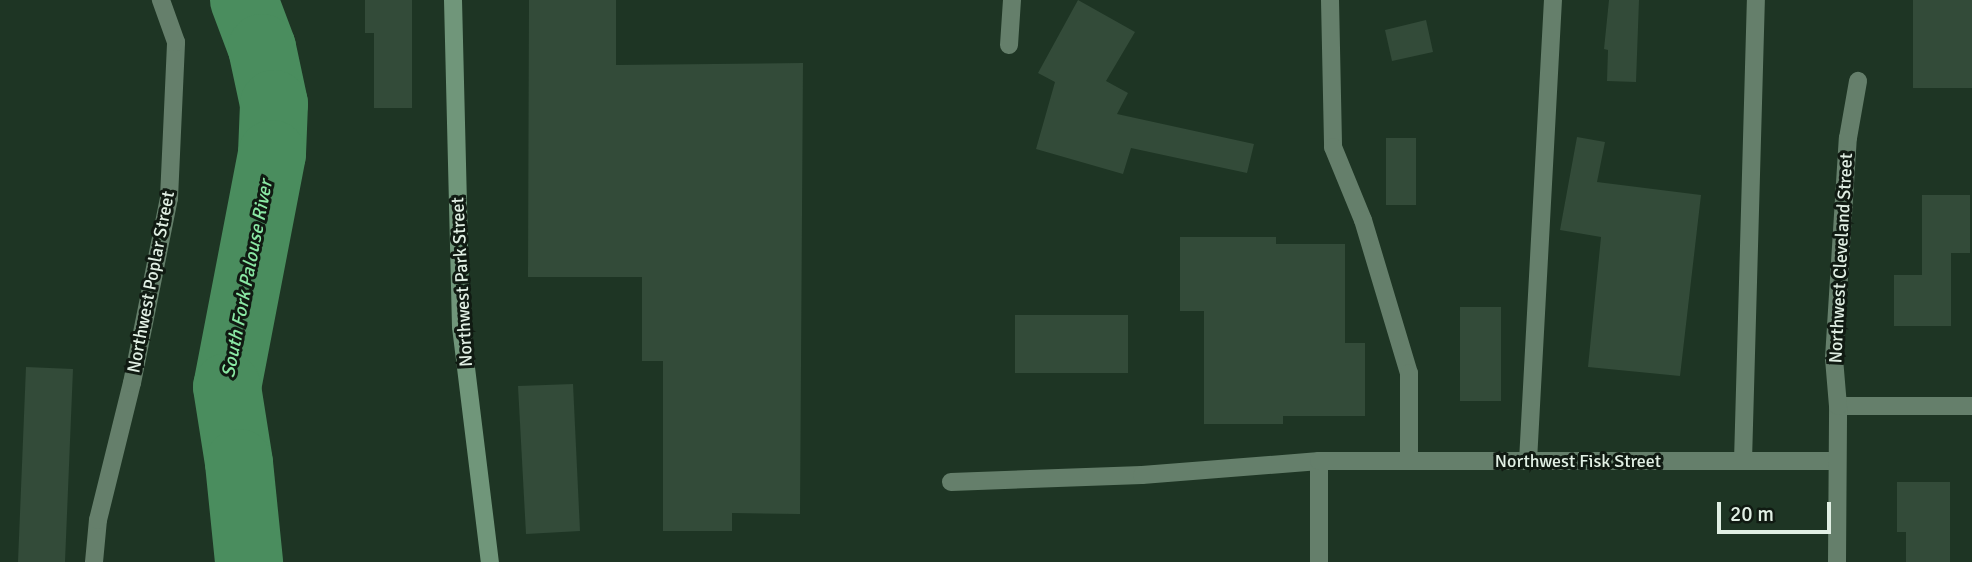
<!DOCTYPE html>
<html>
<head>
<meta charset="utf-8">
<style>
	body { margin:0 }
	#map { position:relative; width:1972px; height:562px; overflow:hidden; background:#1e3524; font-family:Signika,sans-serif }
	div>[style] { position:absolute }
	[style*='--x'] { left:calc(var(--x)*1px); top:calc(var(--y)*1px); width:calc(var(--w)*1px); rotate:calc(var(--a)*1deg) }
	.river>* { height:68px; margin:-34px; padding:0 34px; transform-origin:34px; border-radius:34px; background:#4a8d5e }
	.building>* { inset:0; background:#334b39 }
	.lane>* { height:18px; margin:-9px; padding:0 9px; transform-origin:9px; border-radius:9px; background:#657f6b }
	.street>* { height:18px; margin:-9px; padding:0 9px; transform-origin:9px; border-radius:9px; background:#657f6b }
	.secondary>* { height:18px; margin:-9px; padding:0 9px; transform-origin:9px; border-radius:9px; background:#70967a }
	span { translate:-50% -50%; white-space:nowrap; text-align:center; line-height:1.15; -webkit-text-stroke:6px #101a12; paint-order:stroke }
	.street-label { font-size:18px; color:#e1efe4 }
	.water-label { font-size:19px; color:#8ae8a4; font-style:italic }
	.scale { position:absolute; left:1717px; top:502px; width:114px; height:32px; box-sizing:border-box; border:4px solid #e1efe4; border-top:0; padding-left:9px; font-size:21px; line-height:24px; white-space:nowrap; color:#e1efe4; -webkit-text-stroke:5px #101a12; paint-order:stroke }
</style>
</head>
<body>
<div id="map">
	<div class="river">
		<i style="--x:244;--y:0;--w:51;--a:69.4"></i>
		<i style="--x:262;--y:48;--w:57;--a:77.9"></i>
		<i style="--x:274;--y:104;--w:50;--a:92.3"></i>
		<i style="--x:272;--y:154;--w:237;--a:100.9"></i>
		<i style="--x:227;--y:387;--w:77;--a:81"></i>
		<i style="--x:239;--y:463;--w:100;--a:84.2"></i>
	</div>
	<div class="building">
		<i style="clip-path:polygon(365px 0,412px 0,412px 108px,374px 108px,374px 33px,365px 33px)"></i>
		<i style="clip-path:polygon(529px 0,616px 0,616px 65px,803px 63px,800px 514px,732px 513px,732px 531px,663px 531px,663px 361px,642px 361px,642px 277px,528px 277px)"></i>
		<i style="clip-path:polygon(1078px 0,1135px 32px,1106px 81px,1128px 93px,1117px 114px,1254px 144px,1247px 173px,1131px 148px,1123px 174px,1036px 149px,1055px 82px,1038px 73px)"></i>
		<i style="clip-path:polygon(1609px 0,1639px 0,1636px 82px,1607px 81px,1608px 50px,1604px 49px)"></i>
		<i style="clip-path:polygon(1913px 0,1972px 0,1972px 88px,1913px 88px)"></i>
		<i style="clip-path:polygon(1426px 20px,1433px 52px,1392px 61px,1385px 30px)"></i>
		<i style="clip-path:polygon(1577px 137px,1605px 142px,1597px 182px,1701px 195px,1680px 376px,1588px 367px,1601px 237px,1560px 230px)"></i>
		<i style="clip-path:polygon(1386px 138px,1416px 138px,1416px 205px,1386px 205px)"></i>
		<i style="clip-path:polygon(1922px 195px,1970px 195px,1970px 253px,1951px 253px,1951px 326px,1894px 326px,1894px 275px,1922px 275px)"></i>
		<i style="clip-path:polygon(1180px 237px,1276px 237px,1276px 244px,1345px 244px,1345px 343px,1365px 343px,1365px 416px,1283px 416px,1283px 424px,1204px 424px,1204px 311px,1180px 311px)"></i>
		<i style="clip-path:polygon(1460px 307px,1501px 307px,1501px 401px,1460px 401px)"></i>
		<i style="clip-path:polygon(1015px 315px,1128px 315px,1128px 373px,1015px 373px)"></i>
		<i style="clip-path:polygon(26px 367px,73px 369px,65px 562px,18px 562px)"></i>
		<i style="clip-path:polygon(573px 384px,580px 531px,526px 534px,518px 386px)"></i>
		<i style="clip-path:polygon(1897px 482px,1950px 482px,1950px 562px,1906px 562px,1906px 532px,1897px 532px)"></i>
	</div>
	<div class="lane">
		<i style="--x:1330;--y:0;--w:147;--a:88.8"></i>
		<i style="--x:1333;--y:147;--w:79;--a:67.7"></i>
		<i style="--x:1363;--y:220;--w:160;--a:73.3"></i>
		<i style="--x:1409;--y:373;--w:87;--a:90"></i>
		<i style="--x:1009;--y:45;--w:45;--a:-86.2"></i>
		<i style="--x:1528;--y:461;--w:462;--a:-86.9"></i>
		<i style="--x:1743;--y:461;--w:461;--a:-88.4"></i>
		<i style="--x:951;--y:482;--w:191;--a:-2.1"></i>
		<i style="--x:1142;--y:475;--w:178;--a:-4.5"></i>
	</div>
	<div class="street">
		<i style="--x:1838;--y:406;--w:134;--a:0"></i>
		<i style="--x:94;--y:562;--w:42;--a:-84.6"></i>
		<i style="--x:98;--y:520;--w:141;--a:-76.1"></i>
		<i style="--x:132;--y:383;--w:189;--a:-78.7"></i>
		<i style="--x:169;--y:198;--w:156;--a:-87.4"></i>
		<i style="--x:176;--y:42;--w:45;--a:-109.7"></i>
		<i style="--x:1319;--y:562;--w:101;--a:-90"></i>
		<i style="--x:1319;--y:461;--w:518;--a:0"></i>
		<i style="--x:1837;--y:562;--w:156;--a:-89.6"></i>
		<i style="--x:1838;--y:406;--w:48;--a:-94.8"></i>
		<i style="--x:1834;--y:358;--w:220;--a:-86.4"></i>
		<i style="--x:1848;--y:138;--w:58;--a:-80"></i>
	</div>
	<div class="secondary">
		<i style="--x:453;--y:0;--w:327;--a:88.6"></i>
		<i style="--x:461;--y:327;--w:237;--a:83"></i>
	</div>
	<div class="street-label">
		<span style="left:1841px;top:258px;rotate:-87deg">Northwest Cleveland Street</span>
		<span style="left:151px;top:282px;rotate:-79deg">Northwest Poplar Street</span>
		<span style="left:462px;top:282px;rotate:-93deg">Northwest Park Street</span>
		<span style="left:1578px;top:461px">Northwest Fisk Street</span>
	</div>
	<div class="water-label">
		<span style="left:248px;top:279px;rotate:-79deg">South Fork Palouse River</span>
	</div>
	<div class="scale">20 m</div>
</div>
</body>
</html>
